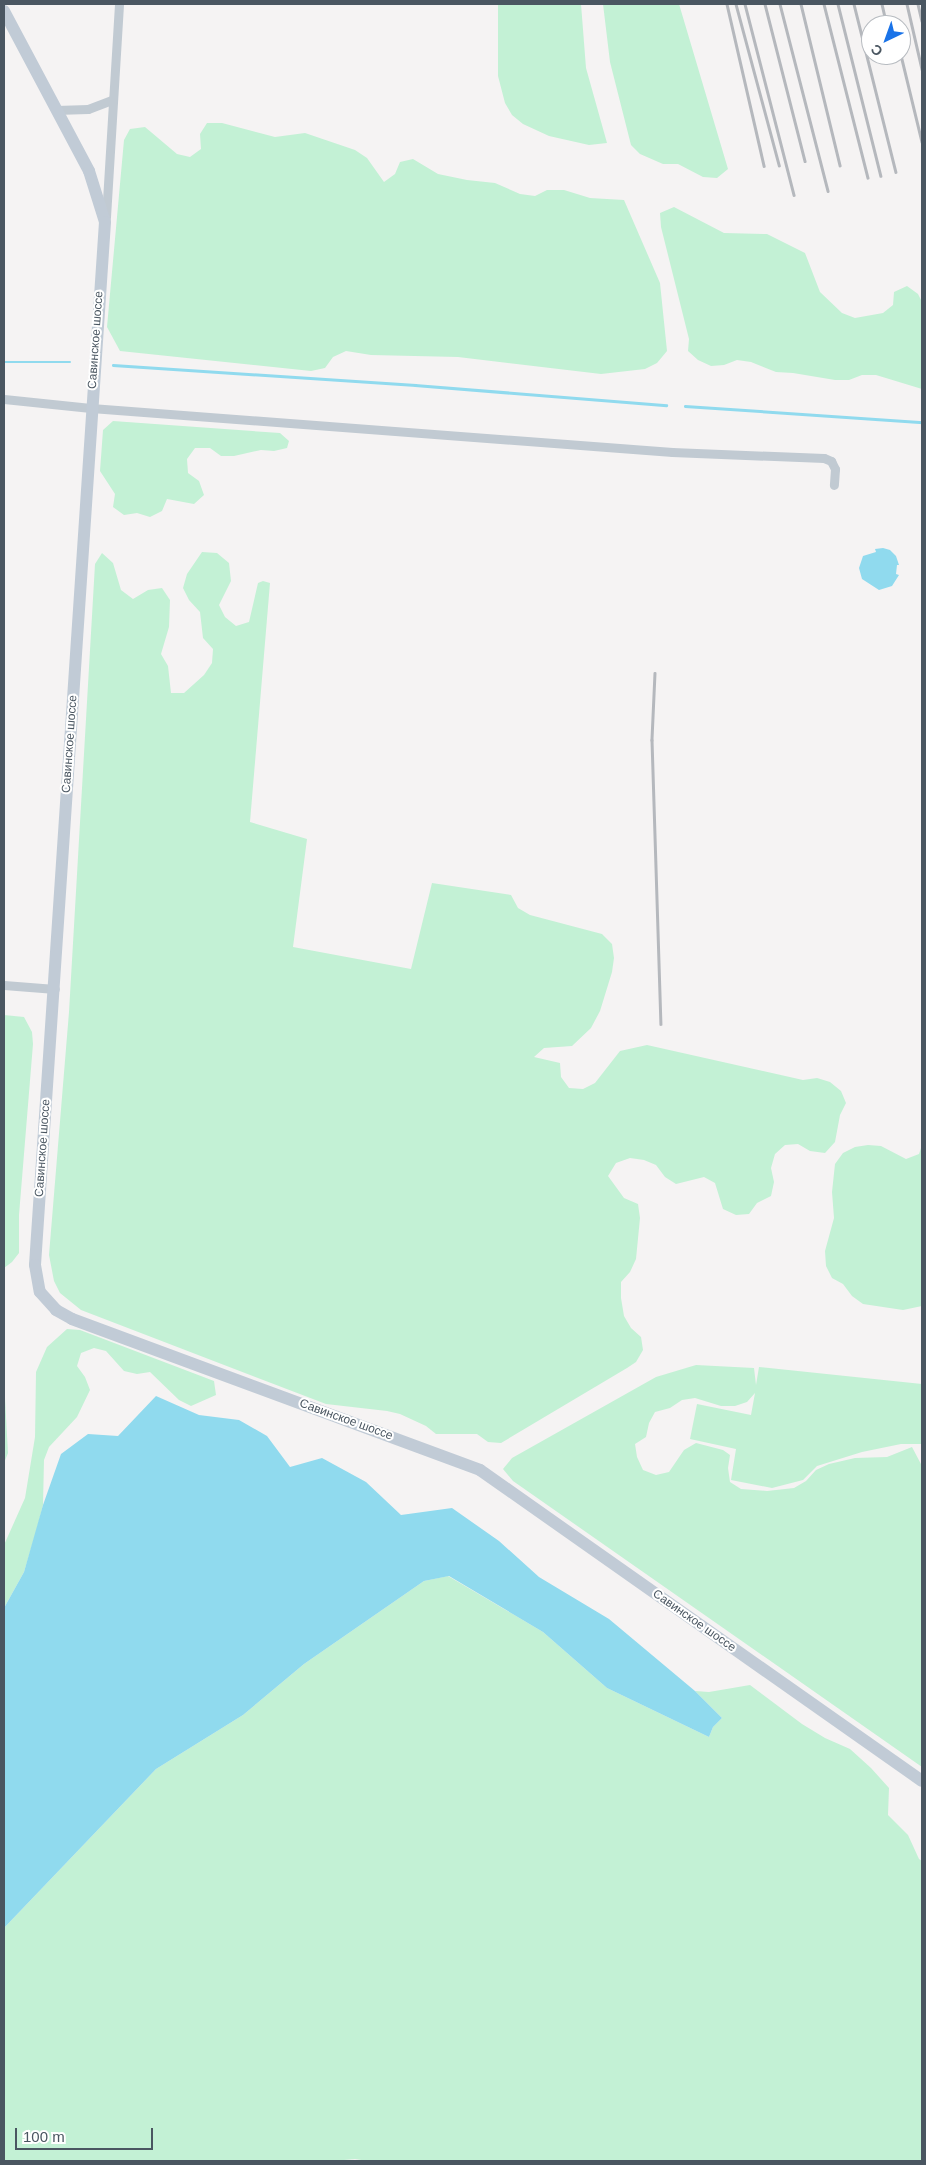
<!DOCTYPE html>
<html>
<head>
<meta charset="utf-8">
<style>
	body { margin:0 }
	#map { position:relative; width:926px; height:2165px; overflow:hidden; background:#f5f3f3; font-family:Arial,sans-serif }
	div>[style] { position:absolute }
	[style*='--x'] { left:calc(var(--x)*1px); top:calc(var(--y)*1px); width:calc(var(--w)*1px); rotate:calc(var(--a)*1deg) }
	.green>* { inset:0; background:#c3f1d5 }
	.water>* { inset:0; background:#90daee }
	.stream>* { height:2.5px; margin:-1.25px; padding:0 1.25px; transform-origin:1.25px; border-radius:1.25px; background:#90daee }
	.street>* { height:9px; margin:-4.5px; padding:0 4.5px; transform-origin:4.5px; border-radius:4.5px; background:#c1cad2 }
	.secondary>* { height:12px; margin:-6px; padding:0 6px; transform-origin:6px; border-radius:6px; background:#c1cbd6 }
	.rail>* { height:2.5px; margin:-1.25px; padding:0 1.25px; transform-origin:1.25px; border-radius:1.25px; background:#b5b8bd }
	span { translate:-50% -50%; white-space:nowrap; text-align:center; line-height:1.15; -webkit-text-stroke:4px #fff; paint-order:stroke }
	.street-label { font-size:12px; color:#4a5661 }
	.frame { position:absolute; inset:0; border:5px solid #4a5661; pointer-events:none }
	.north { position:absolute; left:861px; top:15px; width:50px; height:50px; box-sizing:border-box; background:#fff; border:1px solid #b7bbc0; border-radius:50%; rotate:222deg; font-size:14px; font-weight:700; line-height:20px; text-align:center; color:#4a5661 }
	.north::after { content:''; display:block; margin:auto; width:18px; height:22px; background:#1a73e8; clip-path:polygon(50% 0,100% 100%,50% 72%,0 100%) }
	.scale { position:absolute; left:15px; top:2128px; width:138px; height:22px; box-sizing:border-box; border:2px solid #4a5661; border-top:0; padding-left:6px; font-size:15px; line-height:18px; white-space:nowrap; color:#4a5661; -webkit-text-stroke:4px #fff; paint-order:stroke }
</style>
</head>
<body>
<div id="map">
	<div class="green">
		<i style="clip-path:polygon(498px 4px,581px 4px,586px 68px,607px 143px,589px 145px,549px 136px,523px 124px,512px 115px,505px 103px,498px 76px)"></i>
		<i style="clip-path:polygon(603px 4px,679px 4px,728px 169px,717px 178px,703px 177px,678px 164px,663px 164px,640px 154px,631px 145px,610px 62px)"></i>
		<i style="clip-path:polygon(207px 123px,222px 123px,275px 137px,305px 133px,355px 150px,367px 158px,384px 182px,395px 174px,400px 162px,413px 159px,438px 174px,467px 180px,495px 183px,520px 194px,535px 196px,547px 190px,564px 190px,590px 198px,624px 200px,660px 283px,667px 351px,657px 363px,645px 369px,601px 374px,458px 357px,371px 355px,346px 351px,333px 357px,325px 368px,311px 371px,120px 351px,107px 327px,124px 140px,130px 129px,145px 127px,177px 154px,190px 157px,201px 149px,200px 134px)"></i>
		<i style="clip-path:polygon(674px 207px,724px 233px,767px 234px,805px 253px,820px 292px,842px 313px,855px 318px,883px 313px,893px 305px,894px 292px,907px 286px,918px 294px,922px 302px,922px 389px,876px 375px,862px 375px,849px 380px,835px 380px,793px 373px,776px 372px,751px 362px,737px 360px,724px 365px,711px 366px,698px 360px,688px 351px,689px 339px,661px 227px,660px 213px)"></i>
		<i style="clip-path:polygon(113px 421px,280px 433px,289px 441px,287px 448px,274px 451px,261px 450px,234px 456px,221px 456px,210px 448px,195px 448px,187px 459px,188px 473px,199px 481px,204px 495px,194px 504px,167px 499px,162px 511px,150px 517px,137px 513px,124px 515px,113px 507px,115px 494px,100px 471px,103px 430px)"></i>
		<i style="clip-path:polygon(202px 552px,217px 553px,229px 563px,231px 581px,219px 605px,225px 617px,236px 626px,249px 622px,258px 583px,263px 581px,270px 583px,250px 822px,307px 839px,293px 947px,411px 969px,432px 883px,511px 895px,518px 908px,530px 915px,602px 934px,612px 944px,614px 958px,612px 972px,600px 1011px,591px 1028px,572px 1046px,544px 1048px,534px 1057px,560px 1063px,561px 1077px,569px 1088px,583px 1089px,595px 1083px,620px 1051px,647px 1045px,803px 1080px,817px 1078px,830px 1082px,841px 1091px,846px 1103px,840px 1115px,835px 1142px,825px 1153px,810px 1151px,798px 1144px,785px 1145px,775px 1154px,771px 1168px,774px 1182px,771px 1196px,757px 1203px,749px 1214px,736px 1215px,723px 1209px,715px 1183px,704px 1177px,676px 1184px,665px 1177px,656px 1165px,644px 1160px,630px 1158px,616px 1163px,608px 1176px,624px 1198px,638px 1204px,640px 1218px,636px 1259px,630px 1272px,621px 1282px,621px 1298px,624px 1316px,631px 1328px,641px 1337px,643px 1350px,636px 1362px,627px 1368px,501px 1443px,488px 1442px,477px 1434px,436px 1434px,426px 1426px,400px 1414px,387px 1411px,326px 1404px,81px 1310px,60px 1293px,54px 1281px,49px 1255px,69px 1012px,95px 564px,102px 553px,113px 563px,121px 590px,133px 599px,148px 590px,162px 588px,170px 600px,169px 627px,161px 654px,168px 666px,171px 693px,184px 693px,204px 675px,212px 663px,213px 649px,203px 638px,200px 612px,189px 600px,183px 588px,187px 574px)"></i>
		<i style="clip-path:polygon(4px 1015px,24px 1017px,32px 1032px,33px 1044px,19px 1215px,19px 1253px,12px 1262px,4px 1268px)"></i>
		<i style="clip-path:polygon(868px 1145px,881px 1146px,906px 1159px,919px 1154px,922px 1145px,922px 1306px,903px 1310px,863px 1304px,852px 1296px,843px 1284px,832px 1278px,826px 1266px,825px 1251px,834px 1218px,832px 1192px,835px 1164px,843px 1153px,855px 1147px)"></i>
		<i style="clip-path:polygon(67px 1329px,80px 1330px,214px 1381px,216px 1395px,191px 1406px,179px 1400px,150px 1372px,137px 1374px,124px 1371px,106px 1351px,94px 1348px,81px 1353px,77px 1366px,85px 1377px,90px 1390px,77px 1417px,49px 1447px,44px 1460px,43px 1505px,36px 1532px,24px 1572px,4px 1608px,4px 1545px,25px 1498px,35px 1437px,36px 1372px,47px 1347px)"></i>
		<i style="clip-path:polygon(696px 1365px,754px 1368px,756px 1385px,759px 1367px,922px 1384px,922px 1444px,901px 1444px,862px 1452px,817px 1466px,803px 1480px,772px 1488px,731px 1480px,736px 1449px,690px 1439px,697px 1404px,751px 1415px,755px 1393px,747px 1402px,735px 1406px,721px 1406px,695px 1398px,682px 1400px,670px 1408px,655px 1412px,649px 1423px,646px 1437px,635px 1444px,637px 1457px,643px 1470px,656px 1475px,669px 1472px,684px 1450px,696px 1443px,723px 1450px,730px 1455px,728px 1468px,730px 1482px,741px 1489px,767px 1491px,794px 1488px,806px 1481px,816px 1470px,829px 1464px,855px 1458px,887px 1457px,912px 1447px,922px 1466px,922px 1767px,513px 1481px,503px 1469px,512px 1458px,656px 1377px)"></i>
		<i style="clip-path:polygon(4px 1380px,8px 1453px,4px 1463px)"></i>
		<i style="clip-path:polygon(448px 1576px,543px 1632px,607px 1688px,709px 1737px,713px 1727px,722px 1718px,695px 1691px,709px 1692px,750px 1685px,802px 1724px,825px 1738px,850px 1749px,871px 1768px,889px 1788px,888px 1815px,908px 1835px,919px 1859px,922px 1861px,922px 2161px,368px 2161px,355px 2159px,333px 2161px,4px 2161px,4px 1928px,156px 1769px,243px 1715px,304px 1664px,424px 1581px)"></i>
	</div>
	<div class="water">
		<i style="clip-path:polygon(883px 548px,890px 550px,896px 556px,899px 565px,897px 565px,896px 574px,899px 575px,892px 586px,879px 590px,862px 579px,859px 568px,863px 556px,876px 552px,875px 549px)"></i>
		<i style="clip-path:polygon(156px 1396px,199px 1415px,239px 1420px,267px 1436px,290px 1467px,322px 1458px,366px 1482px,401px 1515px,452px 1508px,499px 1541px,539px 1577px,609px 1619px,695px 1691px,722px 1718px,713px 1727px,709px 1737px,607px 1688px,543px 1632px,449px 1576px,424px 1581px,304px 1664px,243px 1715px,156px 1769px,4px 1928px,4px 1608px,24px 1572px,43px 1505px,61px 1454px,88px 1434px,118px 1436px)"></i>
	</div>
	<div class="stream">
		<i style="--x:4;--y:362;--w:66;--a:0"></i>
		<i style="--x:113;--y:365;--w:303;--a:3.8"></i>
		<i style="--x:415;--y:385;--w:252;--a:4.6"></i>
		<i style="--x:685;--y:406;--w:238;--a:3.9"></i>
	</div>
	<div class="street">
		<i style="--x:56;--y:110;--w:32;--a:-2"></i>
		<i style="--x:88;--y:109;--w:26;--a:-21"></i>
		<i style="--x:106;--y:217;--w:213;--a:-86.5"></i>
		<i style="--x:4;--y:399;--w:87;--a:5.9"></i>
		<i style="--x:91;--y:408;--w:583;--a:4.33"></i>
		<i style="--x:672;--y:452;--w:152;--a:2.3"></i>
		<i style="--x:824;--y:458;--w:8;--a:23"></i>
		<i style="--x:831;--y:461;--w:9;--a:63"></i>
		<i style="--x:835;--y:469;--w:16;--a:94"></i>
		<i style="--x:4;--y:985;--w:51;--a:4.5"></i>
	</div>
	<div class="secondary">
		<i style="--x:4;--y:11;--w:181;--a:62"></i>
		<i style="--x:89;--y:171;--w:53;--a:72.6"></i>
		<i style="--x:105;--y:222;--w:1045;--a:93.84"></i>
		<i style="--x:35;--y:1265;--w:27;--a:80"></i>
		<i style="--x:40;--y:1292;--w:24;--a:48"></i>
		<i style="--x:56;--y:1310;--w:18;--a:29"></i>
		<i style="--x:72;--y:1319;--w:435;--a:20.3"></i>
		<i style="--x:480;--y:1470;--w:540;--a:35.13"></i>
	</div>
	<div class="rail">
		<i style="--x:727;--y:4;--w:166;--a:77.1"></i>
		<i style="--x:736;--y:4;--w:167;--a:75"></i>
		<i style="--x:745;--y:4;--w:197;--a:75.6"></i>
		<i style="--x:765;--y:4;--w:162;--a:75.7"></i>
		<i style="--x:780;--y:4;--w:193;--a:75.6"></i>
		<i style="--x:801;--y:4;--w:166;--a:76.4"></i>
		<i style="--x:824;--y:4;--w:179;--a:75.8"></i>
		<i style="--x:838;--y:4;--w:177;--a:76"></i>
		<i style="--x:854;--y:4;--w:173;--a:76"></i>
		<i style="--x:882;--y:4;--w:22;--a:77"></i>
		<i style="--x:907;--y:4;--w:67;--a:77"></i>
		<i style="--x:918;--y:4;--w:17;--a:77"></i>
		<i style="--x:901;--y:55;--w:89;--a:76.4"></i>
		<i style="--x:655;--y:673;--w:67;--a:92.6"></i>
		<i style="--x:652;--y:740;--w:284;--a:88.2"></i>
	</div>
	<div class="street-label">
		<span style="left:96px;top:340px;rotate:-86deg">Савинское шоссе</span>
		<span style="left:70px;top:744px;rotate:-86deg">Савинское шоссе</span>
		<span style="left:43px;top:1148px;rotate:-86deg">Савинское шоссе</span>
		<span style="left:346px;top:1420px;rotate:20deg">Савинское шоссе</span>
		<span style="left:694px;top:1621px;rotate:35deg">Савинское шоссе</span>
	</div>
	<div class="frame"></div>
	<div class="north">С</div>
	<div class="scale">100 m</div>
</div>
</body>
</html>
